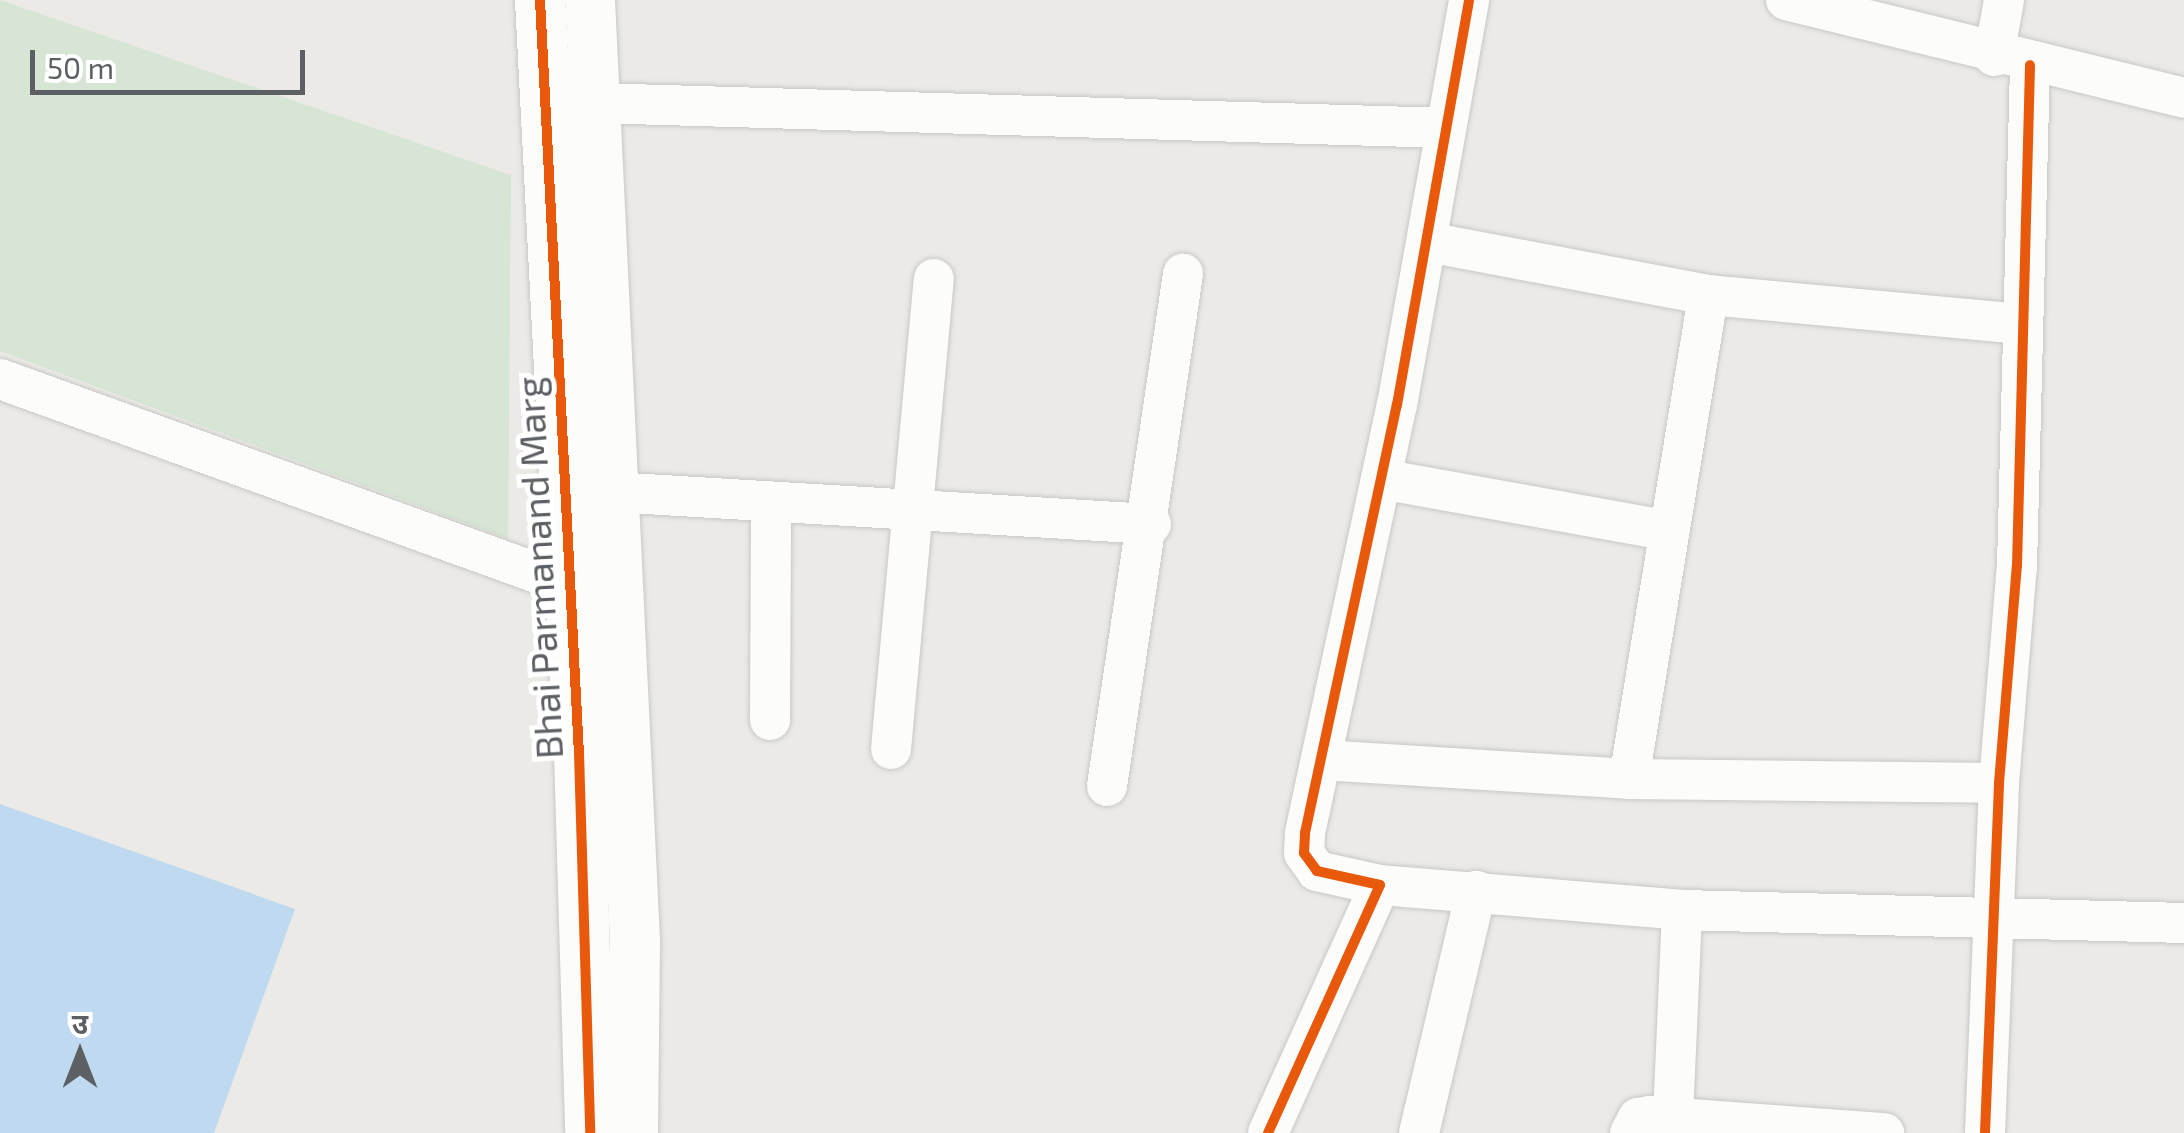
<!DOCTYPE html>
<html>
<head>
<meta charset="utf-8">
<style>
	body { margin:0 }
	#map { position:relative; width:2184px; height:1133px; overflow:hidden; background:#ebeae6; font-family:"Exo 2","Noto Sans Devanagari",sans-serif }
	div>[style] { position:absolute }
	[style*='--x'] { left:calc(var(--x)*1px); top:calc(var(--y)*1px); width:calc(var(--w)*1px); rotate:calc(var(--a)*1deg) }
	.green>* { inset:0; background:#d6e5d4 }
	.water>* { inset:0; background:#bfd9f0 }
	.roads { filter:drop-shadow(0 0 2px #c8c8c8) drop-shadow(0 0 2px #c8c8c8) }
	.minor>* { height:40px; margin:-20px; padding:0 20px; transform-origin:20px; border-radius:20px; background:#fcfcfb }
	.tertiary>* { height:50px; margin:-25px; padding:0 25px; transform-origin:25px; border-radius:25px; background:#fcfcfb }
	.cycleway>* { height:10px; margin:-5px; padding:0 5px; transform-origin:5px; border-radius:5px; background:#e8590c }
	span { translate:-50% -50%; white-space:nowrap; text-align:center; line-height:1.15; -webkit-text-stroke:10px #fff; paint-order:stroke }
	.street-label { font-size:38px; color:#5c5f63 }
	.north { position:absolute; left:30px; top:1003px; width:100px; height:100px; -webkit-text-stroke:8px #fff; paint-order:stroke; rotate:0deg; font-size:28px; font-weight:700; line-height:40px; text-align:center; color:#5c5f63 }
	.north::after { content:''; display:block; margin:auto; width:35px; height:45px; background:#5c5f63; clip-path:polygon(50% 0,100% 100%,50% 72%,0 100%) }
	.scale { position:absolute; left:30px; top:50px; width:275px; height:45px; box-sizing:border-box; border:5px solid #5c5f63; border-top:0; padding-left:12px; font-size:30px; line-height:35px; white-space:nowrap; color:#5c5f63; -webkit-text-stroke:8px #fff; paint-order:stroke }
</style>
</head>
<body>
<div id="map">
	<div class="green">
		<i style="clip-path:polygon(0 0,511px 175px,508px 539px,0 351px)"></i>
	</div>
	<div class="water">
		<i style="clip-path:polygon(0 804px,295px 909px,214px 1133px,0 1133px)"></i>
	</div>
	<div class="roads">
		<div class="minor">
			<i style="--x:1786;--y:0;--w:410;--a:13.8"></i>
			<i style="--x:1994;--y:56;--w:57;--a:-79.9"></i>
			<i style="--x:595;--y:103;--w:851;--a:1.68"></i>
			<i style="--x:1428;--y:242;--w:285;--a:10.7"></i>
			<i style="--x:1708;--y:295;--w:316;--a:5.3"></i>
			<i style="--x:0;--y:379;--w:606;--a:19.87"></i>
			<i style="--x:1381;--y:479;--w:293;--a:10.2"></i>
			<i style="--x:612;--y:492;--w:540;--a:3.4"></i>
			<i style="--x:770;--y:720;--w:218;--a:-89.7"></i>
			<i style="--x:891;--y:749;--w:472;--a:-84.8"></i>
			<i style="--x:1321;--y:760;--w:309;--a:3.5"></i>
			<i style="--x:1629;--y:779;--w:370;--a:0.6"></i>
			<i style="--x:1629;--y:779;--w:490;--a:-80.7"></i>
			<i style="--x:1107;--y:786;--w:518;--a:-81.56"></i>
			<i style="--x:1380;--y:885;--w:303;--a:4.7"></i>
			<i style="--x:1682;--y:910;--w:502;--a:1.48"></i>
			<i style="--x:1673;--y:1118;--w:208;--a:-87.5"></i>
			<i style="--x:1268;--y:1133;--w:272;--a:-65.7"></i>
			<i style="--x:1380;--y:885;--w:65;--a:-167.5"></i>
			<i style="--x:1317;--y:871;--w:22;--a:-126"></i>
			<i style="--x:1304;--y:853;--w:20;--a:-87"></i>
			<i style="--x:1305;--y:833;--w:438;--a:-77.9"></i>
			<i style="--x:1397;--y:405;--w:411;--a:-79.9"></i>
			<i style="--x:1419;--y:1133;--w:249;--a:-76.7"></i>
			<i style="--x:1630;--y:1133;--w:17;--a:-62"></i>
			<i style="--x:1638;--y:1118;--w:12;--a:-9"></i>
			<i style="--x:1650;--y:1116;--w:235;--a:4.2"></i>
			<i style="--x:1985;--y:1133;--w:350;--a:-87.7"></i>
			<i style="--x:1999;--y:783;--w:218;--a:-85.3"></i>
			<i style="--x:2017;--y:566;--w:501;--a:-88.51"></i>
		</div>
		<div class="tertiary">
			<i style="--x:540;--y:0;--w:754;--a:87.04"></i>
			<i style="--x:579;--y:753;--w:380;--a:88.3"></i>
			<i style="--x:590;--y:0;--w:942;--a:87.26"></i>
			<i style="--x:635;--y:941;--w:192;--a:90.6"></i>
		</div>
	</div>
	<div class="cycleway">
		<i style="--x:540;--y:0;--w:754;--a:87.04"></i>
		<i style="--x:579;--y:753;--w:380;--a:88.3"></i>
		<i style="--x:1268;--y:1133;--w:272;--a:-65.7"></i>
		<i style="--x:1380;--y:885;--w:65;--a:-167.5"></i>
		<i style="--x:1317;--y:871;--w:22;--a:-126"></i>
		<i style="--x:1304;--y:853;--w:20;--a:-87"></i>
		<i style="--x:1305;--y:833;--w:438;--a:-77.9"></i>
		<i style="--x:1397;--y:405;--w:411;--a:-79.9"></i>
		<i style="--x:1985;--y:1133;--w:350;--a:-87.7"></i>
		<i style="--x:1999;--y:783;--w:218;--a:-85.3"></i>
		<i style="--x:2017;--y:566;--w:501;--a:-88.51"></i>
	</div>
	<div class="street-label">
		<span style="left:539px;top:568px;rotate:-93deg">Bhai Parmanand Marg</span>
	</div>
	<div class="north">उ</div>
	<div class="scale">50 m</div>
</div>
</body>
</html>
